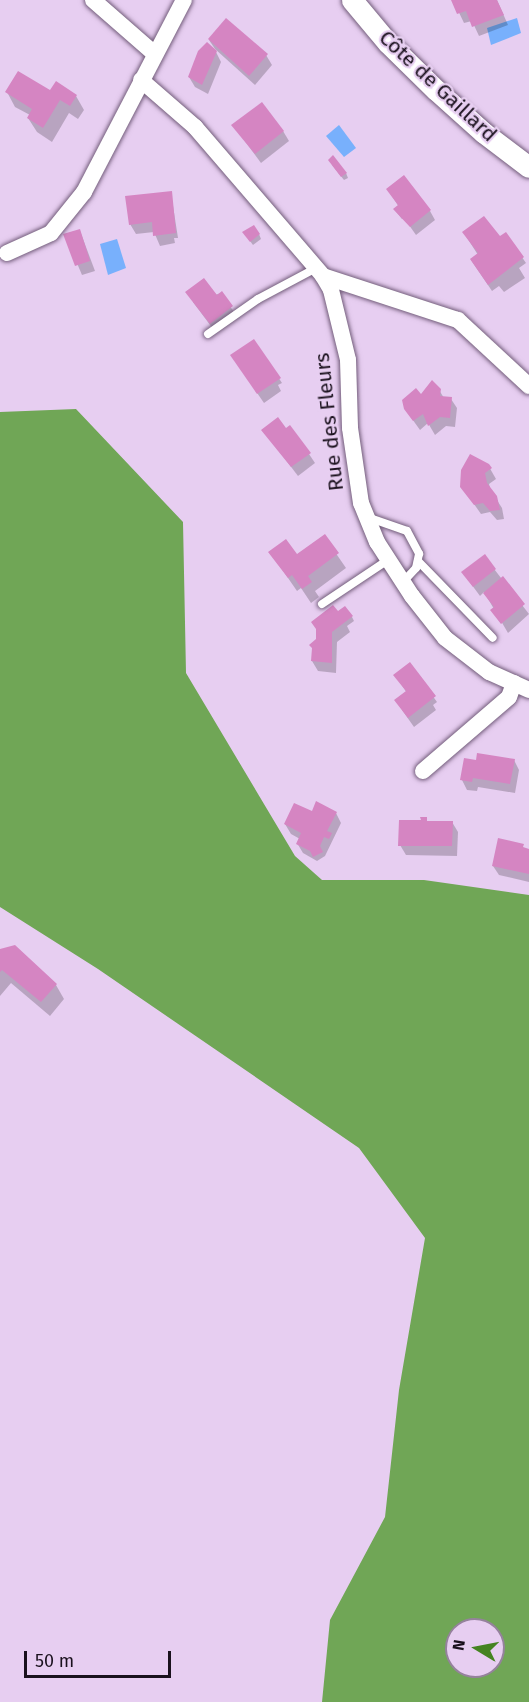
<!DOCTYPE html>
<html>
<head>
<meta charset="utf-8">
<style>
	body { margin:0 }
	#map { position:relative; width:529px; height:1702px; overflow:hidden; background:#e7cef1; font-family:"Fira Sans",sans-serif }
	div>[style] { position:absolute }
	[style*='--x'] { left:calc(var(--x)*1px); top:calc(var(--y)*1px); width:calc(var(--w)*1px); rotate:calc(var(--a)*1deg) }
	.forest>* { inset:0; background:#70a656 }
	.water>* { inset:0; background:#78b0fc }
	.shadow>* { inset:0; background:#0003 }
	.building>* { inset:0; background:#d585c2 }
	.roads { filter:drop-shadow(0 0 2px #735d7b) drop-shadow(0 0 2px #735d7b) }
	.service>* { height:8px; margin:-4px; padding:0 4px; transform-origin:4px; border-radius:4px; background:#fff }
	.minor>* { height:16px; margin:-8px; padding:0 8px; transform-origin:8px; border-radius:8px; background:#fff }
	.tertiary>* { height:21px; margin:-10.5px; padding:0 10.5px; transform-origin:10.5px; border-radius:10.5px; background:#fff }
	span { translate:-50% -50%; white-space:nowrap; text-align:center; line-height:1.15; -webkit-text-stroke:4.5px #e7cef1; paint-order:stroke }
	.street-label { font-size:21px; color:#1a111d }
	.north { position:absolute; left:445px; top:1618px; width:60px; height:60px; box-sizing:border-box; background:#e7cef1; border:2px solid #95829c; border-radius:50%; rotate:280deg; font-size:16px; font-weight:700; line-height:24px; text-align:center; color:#1a111d }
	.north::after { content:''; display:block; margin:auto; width:21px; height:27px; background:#458321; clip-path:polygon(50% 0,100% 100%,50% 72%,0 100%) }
	.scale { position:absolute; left:24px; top:1651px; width:147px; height:27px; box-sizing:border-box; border:3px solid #1a111d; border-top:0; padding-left:8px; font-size:18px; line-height:21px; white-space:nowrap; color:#1a111d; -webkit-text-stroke:4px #e7cef1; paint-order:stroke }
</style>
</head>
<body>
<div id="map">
	<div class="forest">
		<i style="clip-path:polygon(evenodd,76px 409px,183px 522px,186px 673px,295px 856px,322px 880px,424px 880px,529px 895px,529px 1702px,322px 1702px,330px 1620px,385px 1517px,399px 1390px,425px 1238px,359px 1148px,98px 969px,0 907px,0 412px,76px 409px,457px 1630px,493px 1630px,493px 1666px,457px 1666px,457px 1630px)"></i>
	</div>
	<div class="water">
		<i style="clip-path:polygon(517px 18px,521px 33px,491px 45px,487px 28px)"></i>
		<i style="clip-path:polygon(339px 125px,356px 148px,344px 157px,326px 136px)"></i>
		<i style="clip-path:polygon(117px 239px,126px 268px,108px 275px,100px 244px)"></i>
	</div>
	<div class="shadow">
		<i style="clip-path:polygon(453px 0,497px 0,508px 25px,479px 36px,472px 21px,464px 23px)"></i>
		<i style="clip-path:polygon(209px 40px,266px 55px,272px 65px,255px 85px,215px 49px)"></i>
		<i style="clip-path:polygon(216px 52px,221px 62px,208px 94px,195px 87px,189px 77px)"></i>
		<i style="clip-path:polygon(7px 92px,51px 92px,76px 96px,84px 110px,78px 119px,69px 113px,52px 142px,37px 132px,28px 118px,30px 115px,15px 107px)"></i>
		<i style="clip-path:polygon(233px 125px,283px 131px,289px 141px,261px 163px)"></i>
		<i style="clip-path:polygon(332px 165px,346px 173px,348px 178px,344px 180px)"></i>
		<i style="clip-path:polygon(388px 190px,430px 211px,435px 220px,416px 235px,404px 218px,402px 219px,398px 214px,395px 210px,399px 207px)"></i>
		<i style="clip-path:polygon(171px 193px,178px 238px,174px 238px,175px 243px,160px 246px,154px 232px,136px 234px,130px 224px)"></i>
		<i style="clip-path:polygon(80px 231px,95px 271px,82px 275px,65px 235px)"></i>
		<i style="clip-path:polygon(464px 233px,499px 238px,506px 234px,526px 263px,519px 268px,525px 278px,504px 292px,499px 286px,492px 291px,471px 260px,478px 255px)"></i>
		<i style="clip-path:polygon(259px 234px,261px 239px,253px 245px,247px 237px)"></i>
		<i style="clip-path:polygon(221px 293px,234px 312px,216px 333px,193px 302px)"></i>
		<i style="clip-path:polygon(267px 360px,282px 383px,278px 385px,281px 391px,264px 403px,238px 365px)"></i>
		<i style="clip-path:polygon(439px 390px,444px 398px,451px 399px,457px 408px,455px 427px,446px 426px,435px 435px,428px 423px,420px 430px,405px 409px,421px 396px)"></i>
		<i style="clip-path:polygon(263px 430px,309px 454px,315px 463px,298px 476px)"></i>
		<i style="clip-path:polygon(488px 465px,496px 479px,489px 484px,491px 491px,502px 508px,504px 519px,497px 520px,490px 512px,481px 514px,462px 487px)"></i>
		<i style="clip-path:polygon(324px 536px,346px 568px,315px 591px,319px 597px,311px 603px,301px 588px,297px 591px,270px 552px,297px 556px)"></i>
		<i style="clip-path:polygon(484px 556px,529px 614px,508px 633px,484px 592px,480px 596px,463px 573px)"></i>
		<i style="clip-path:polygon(338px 613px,352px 617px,354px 621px,347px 626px,350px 632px,337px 642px,336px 673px,318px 671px,312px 661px,318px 631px)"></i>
		<i style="clip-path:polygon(410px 664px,437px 702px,433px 705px,436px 710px,414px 727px,402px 710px,407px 693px,395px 675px)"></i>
		<i style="clip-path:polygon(514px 760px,519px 770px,515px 793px,478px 787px,477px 791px,467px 790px,462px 780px,477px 762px)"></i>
		<i style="clip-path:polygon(312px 813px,336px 813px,341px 823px,325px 856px,317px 861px,303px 853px,297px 843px,300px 839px,291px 834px,285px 824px)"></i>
		<i style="clip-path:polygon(452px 822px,458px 832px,457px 856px,406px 855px,400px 845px)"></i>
		<i style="clip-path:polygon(529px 850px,529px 882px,499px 875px,493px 866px)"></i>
		<i style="clip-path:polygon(0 951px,56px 985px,64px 999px,50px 1016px,11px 983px,0 996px)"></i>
	</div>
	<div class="building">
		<i style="clip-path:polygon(451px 0,497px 0,504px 15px,472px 27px,466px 11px,457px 14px)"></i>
		<i style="clip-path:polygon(226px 18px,268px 54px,249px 76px,208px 39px)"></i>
		<i style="clip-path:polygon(207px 42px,217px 51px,202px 85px,188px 77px,198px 51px)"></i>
		<i style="clip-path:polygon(18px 71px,50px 90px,56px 81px,77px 95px,70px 106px,60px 100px,43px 128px,27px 118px,32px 109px,5px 92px)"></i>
		<i style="clip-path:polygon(262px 102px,284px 131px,255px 154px,231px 125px)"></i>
		<i style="clip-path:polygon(333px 155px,347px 173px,341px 177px,328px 160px)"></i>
		<i style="clip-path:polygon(404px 175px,431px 210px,410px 227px,393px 209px,398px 205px,386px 189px)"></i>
		<i style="clip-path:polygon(172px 191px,176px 233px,153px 236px,152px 222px,129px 225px,125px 196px)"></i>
		<i style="clip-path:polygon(484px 216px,500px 236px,506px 232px,524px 257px,488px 285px,470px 259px,478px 253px,462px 232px)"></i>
		<i style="clip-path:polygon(254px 225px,260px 234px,250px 242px,242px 232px)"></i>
		<i style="clip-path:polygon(80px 229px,90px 261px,75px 266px,63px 234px)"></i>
		<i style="clip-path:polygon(204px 278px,217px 295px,222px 291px,233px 306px,210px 324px,185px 292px)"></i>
		<i style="clip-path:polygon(254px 339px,281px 378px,257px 394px,230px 355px)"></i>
		<i style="clip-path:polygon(432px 380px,441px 389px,440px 396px,452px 397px,450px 418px,440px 417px,428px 426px,423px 414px,413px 421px,404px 409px,402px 400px,416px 388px,421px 394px)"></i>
		<i style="clip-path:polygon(278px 417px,286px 428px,290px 425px,311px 453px,291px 467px,261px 430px)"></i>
		<i style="clip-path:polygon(470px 454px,489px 464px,492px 468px,485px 473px,487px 483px,497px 496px,500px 510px,490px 511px,483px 503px,474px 505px,460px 487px,461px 470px)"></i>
		<i style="clip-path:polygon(325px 534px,339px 553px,308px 576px,312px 582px,302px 589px,292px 575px,288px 578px,268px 552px,286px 539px,297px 554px)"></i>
		<i style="clip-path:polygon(485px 554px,496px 569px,473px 587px,461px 572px)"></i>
		<i style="clip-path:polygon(503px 576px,525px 604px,501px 624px,490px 610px,494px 607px,483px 593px)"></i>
		<i style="clip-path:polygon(333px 605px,338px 611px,345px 606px,353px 616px,332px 632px,332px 663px,311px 661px,312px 648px,309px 645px,316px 639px,316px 629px,311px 622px)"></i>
		<i style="clip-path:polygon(410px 662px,436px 696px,408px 718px,394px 700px,406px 691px,393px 675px)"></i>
		<i style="clip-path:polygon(477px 753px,515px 759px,510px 784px,473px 778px,472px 782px,460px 780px,464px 758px,476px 760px)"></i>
		<i style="clip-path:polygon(316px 801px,337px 812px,327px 831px,332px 833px,329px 839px,324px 837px,320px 846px,323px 852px,313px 857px,310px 851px,296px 844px,301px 833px,284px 824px,294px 803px,312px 811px)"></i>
		<i style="clip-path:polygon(420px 817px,427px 817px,427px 821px,453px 821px,452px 846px,398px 846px,399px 820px,421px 820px)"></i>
		<i style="clip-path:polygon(498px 838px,524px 844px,523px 847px,529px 849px,529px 874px,492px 866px)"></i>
		<i style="clip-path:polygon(15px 945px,57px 984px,41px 1002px,2px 970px,0 972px,0 949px)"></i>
	</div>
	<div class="roads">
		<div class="service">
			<i style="--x:208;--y:334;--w:61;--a:-35"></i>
			<i style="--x:258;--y:299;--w:66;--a:-28.1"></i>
			<i style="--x:367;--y:517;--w:42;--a:19.3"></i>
			<i style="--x:407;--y:531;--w:26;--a:62"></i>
			<i style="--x:419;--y:554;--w:14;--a:102"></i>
			<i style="--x:416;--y:568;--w:19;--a:133"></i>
			<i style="--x:418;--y:561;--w:107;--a:45.8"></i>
			<i style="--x:322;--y:604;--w:79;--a:-33.7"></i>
		</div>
		<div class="minor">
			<i style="--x:93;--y:0;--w:82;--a:41.1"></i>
			<i style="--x:141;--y:80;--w:72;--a:41"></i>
			<i style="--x:195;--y:127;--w:196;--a:49.3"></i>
			<i style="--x:323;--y:276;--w:16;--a:60"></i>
			<i style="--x:331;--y:290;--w:72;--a:76.3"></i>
			<i style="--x:348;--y:360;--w:68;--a:88.3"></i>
			<i style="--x:350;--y:428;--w:76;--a:81.7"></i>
			<i style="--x:361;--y:503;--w:42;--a:67.7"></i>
			<i style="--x:377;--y:542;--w:64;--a:57.1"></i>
			<i style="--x:412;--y:596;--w:53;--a:51.8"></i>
			<i style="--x:445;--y:638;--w:56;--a:37.7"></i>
			<i style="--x:489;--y:672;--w:44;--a:24.2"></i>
			<i style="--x:7;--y:253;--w:48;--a:-24.4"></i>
			<i style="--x:51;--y:233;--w:53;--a:-51.2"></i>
			<i style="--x:84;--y:192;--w:216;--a:-62.5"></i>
			<i style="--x:323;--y:276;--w:142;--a:18.1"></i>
			<i style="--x:458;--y:320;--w:97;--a:42.9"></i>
			<i style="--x:423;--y:771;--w:113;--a:-40.7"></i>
			<i style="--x:509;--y:697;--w:15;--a:-70"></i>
		</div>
		<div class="tertiary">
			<i style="--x:352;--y:0;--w:56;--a:50.1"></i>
			<i style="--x:388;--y:43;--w:67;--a:44.4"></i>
			<i style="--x:436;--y:90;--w:64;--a:41.9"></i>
			<i style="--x:484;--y:133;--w:56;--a:37.1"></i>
		</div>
	</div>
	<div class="street-label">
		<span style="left:438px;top:86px;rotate:43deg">Côte de Gaillard</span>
		<span style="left:329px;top:422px;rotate:-96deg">Rue des Fleurs</span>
	</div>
	<div class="north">N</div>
	<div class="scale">50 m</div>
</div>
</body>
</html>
